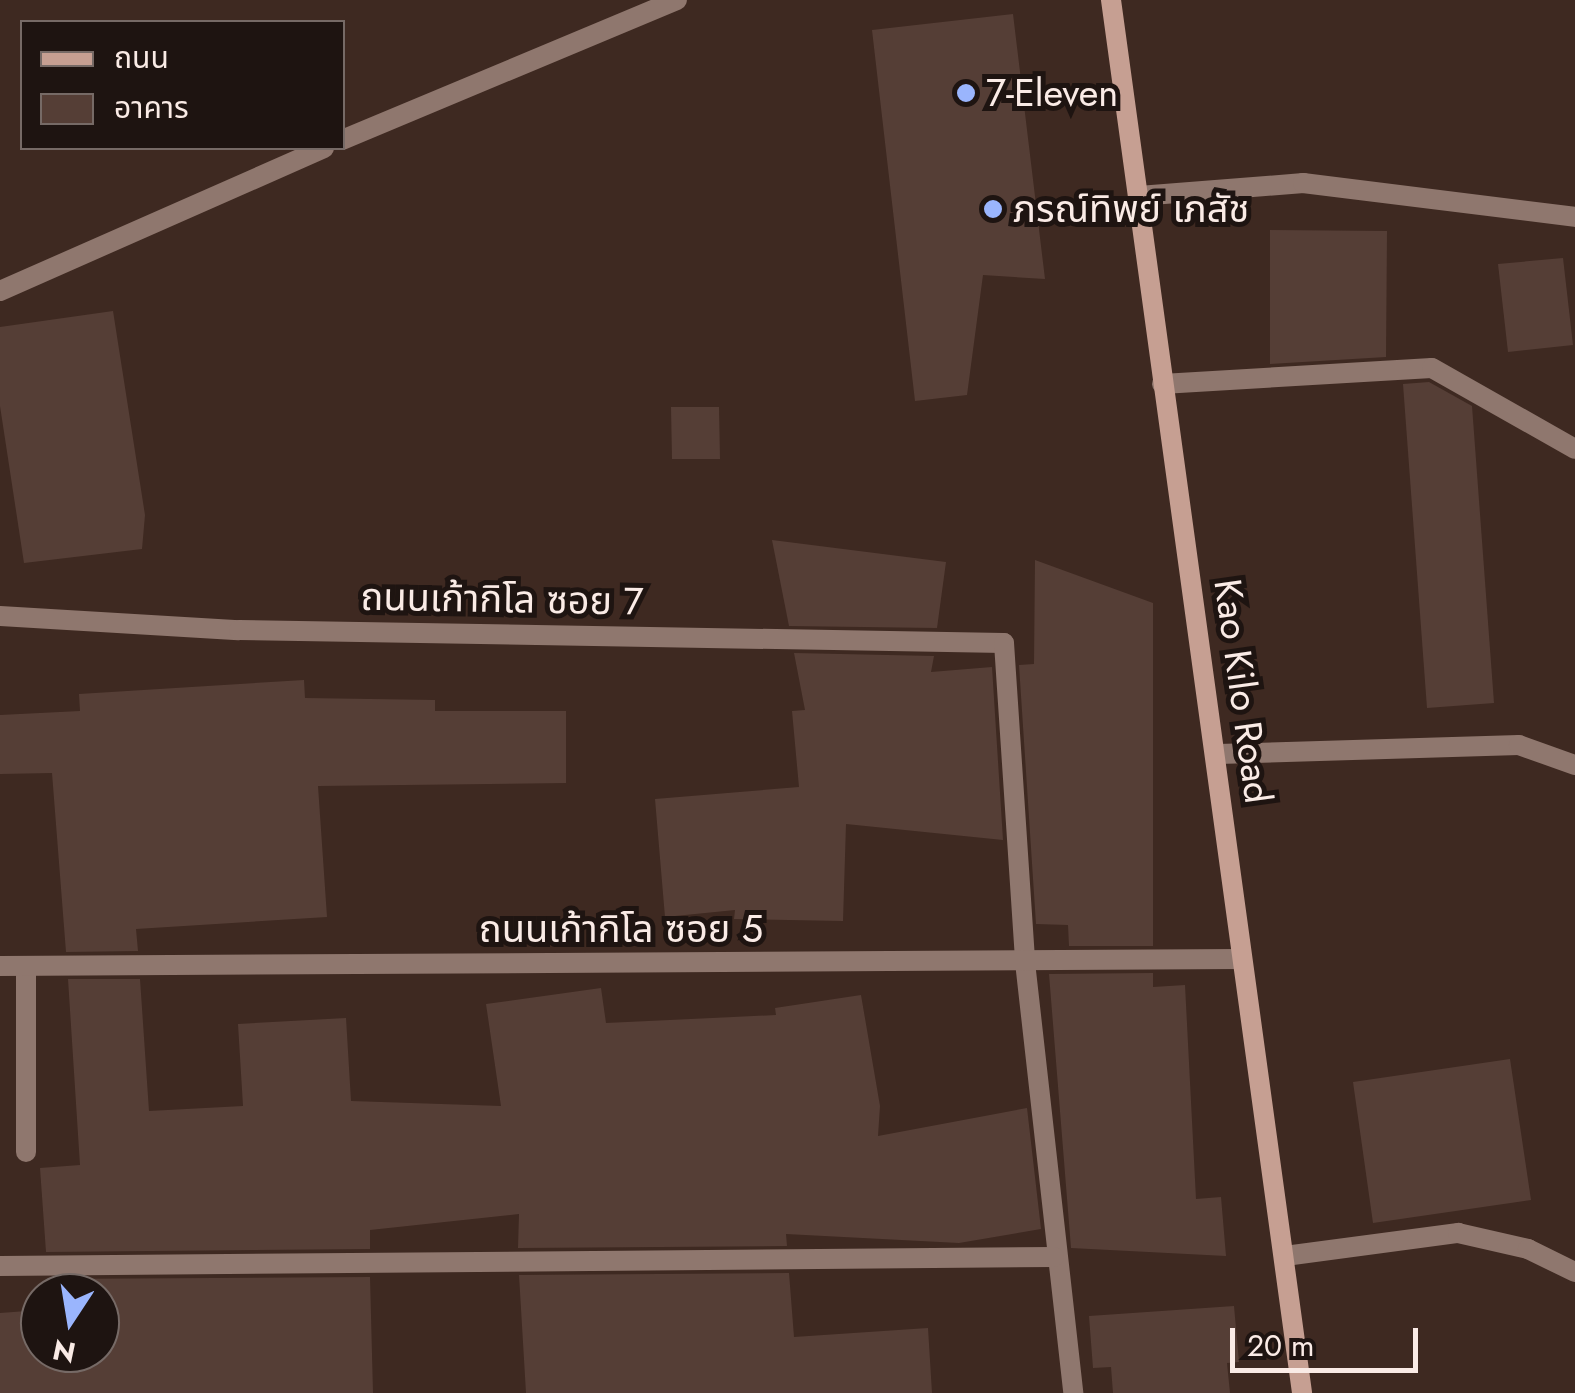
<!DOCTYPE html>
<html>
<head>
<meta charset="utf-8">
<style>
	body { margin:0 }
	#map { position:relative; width:1575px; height:1393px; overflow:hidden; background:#3e2921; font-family:Jost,"Noto Sans Thai",sans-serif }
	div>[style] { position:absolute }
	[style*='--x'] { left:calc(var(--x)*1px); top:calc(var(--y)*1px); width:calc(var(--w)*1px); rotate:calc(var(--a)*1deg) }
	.building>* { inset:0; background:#553e36 }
	.lane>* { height:20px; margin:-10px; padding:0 10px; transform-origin:10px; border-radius:10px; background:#8f776e }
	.street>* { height:20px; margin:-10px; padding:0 10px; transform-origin:10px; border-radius:10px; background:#8f776e }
	.secondary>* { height:20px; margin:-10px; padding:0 10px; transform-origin:10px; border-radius:10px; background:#c69f92 }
	.dots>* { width:28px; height:28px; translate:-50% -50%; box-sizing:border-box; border:5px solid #1e1411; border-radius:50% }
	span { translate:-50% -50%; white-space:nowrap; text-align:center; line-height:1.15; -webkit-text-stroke:10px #1e1411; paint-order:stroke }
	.poi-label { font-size:38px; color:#faebe6 }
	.left { translate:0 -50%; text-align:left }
	.street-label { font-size:38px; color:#faebe6 }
	.legend { position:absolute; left:20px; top:20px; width:325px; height:130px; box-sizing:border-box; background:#1e1411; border:2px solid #766a66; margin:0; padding:12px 18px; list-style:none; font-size:30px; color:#faebe6 }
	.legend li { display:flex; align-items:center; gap:20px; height:50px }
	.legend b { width:50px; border:2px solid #766a66 }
	.north { position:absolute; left:20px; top:1273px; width:100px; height:100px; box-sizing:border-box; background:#1e1411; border:2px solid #766a66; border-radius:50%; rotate:192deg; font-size:28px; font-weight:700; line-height:40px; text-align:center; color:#faebe6 }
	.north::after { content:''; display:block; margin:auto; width:35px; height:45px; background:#9ab5fd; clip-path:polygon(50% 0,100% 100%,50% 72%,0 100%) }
	.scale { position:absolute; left:1230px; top:1328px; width:188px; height:45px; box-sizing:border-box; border:5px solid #faebe6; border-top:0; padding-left:12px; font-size:30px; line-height:35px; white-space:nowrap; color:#faebe6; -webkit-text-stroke:8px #1e1411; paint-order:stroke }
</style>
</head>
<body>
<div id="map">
	<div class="building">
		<i style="clip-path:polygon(1013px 14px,1045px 279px,983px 275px,967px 395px,915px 401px,872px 30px)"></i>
		<i style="clip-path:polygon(1270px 230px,1387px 231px,1386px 357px,1270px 364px)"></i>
		<i style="clip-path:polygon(1563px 258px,1573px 345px,1508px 352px,1498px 264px)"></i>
		<i style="clip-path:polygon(113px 311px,145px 515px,142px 549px,24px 563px,0 406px,0 327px)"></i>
		<i style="clip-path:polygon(1429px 382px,1472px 406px,1494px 703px,1427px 708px,1403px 384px)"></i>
		<i style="clip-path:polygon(671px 407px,719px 407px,720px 459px,672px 459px)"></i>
		<i style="clip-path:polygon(772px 540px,946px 562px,937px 628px,789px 626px)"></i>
		<i style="clip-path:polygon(1035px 560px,1153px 603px,1153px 946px,1069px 946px,1068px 925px,1036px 924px,1019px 665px,1034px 664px)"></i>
		<i style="clip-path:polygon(794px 653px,934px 656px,931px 672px,992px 667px,1003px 840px,846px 824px,843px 921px,734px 919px,735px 910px,665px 917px,655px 799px,799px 787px,792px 711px,805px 710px)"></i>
		<i style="clip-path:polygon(304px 680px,305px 698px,435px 700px,435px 711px,566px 711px,566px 783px,318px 786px,327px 917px,136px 929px,138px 951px,66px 952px,52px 773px,0 774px,0 715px,80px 711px,79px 694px)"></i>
		<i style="clip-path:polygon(1153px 973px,1153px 987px,1185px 985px,1196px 1199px,1221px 1197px,1226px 1256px,1071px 1248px,1049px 974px)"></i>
		<i style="clip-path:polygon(68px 979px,140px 979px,149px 1111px,243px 1106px,238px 1024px,346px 1018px,351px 1101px,501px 1106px,486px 1004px,601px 988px,606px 1023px,776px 1015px,775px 1008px,861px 995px,880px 1106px,878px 1136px,1027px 1108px,1041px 1229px,959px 1243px,786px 1234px,787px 1246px,518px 1248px,519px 1214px,370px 1230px,370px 1249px,46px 1252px,40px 1168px,80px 1165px)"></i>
		<i style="clip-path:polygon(1510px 1059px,1531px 1200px,1373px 1223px,1353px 1082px)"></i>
		<i style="clip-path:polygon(789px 1273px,794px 1337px,928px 1328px,932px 1393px,526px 1393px,519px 1275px)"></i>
		<i style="clip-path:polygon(370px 1277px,373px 1393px,0 1393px,0 1313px,40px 1310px,40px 1353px,100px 1353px,100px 1293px,49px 1293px,48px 1279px)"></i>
		<i style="clip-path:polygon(1234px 1306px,1239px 1362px,1227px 1363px,1230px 1393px,1113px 1393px,1111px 1367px,1093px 1368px,1089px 1316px)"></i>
	</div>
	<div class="lane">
		<i style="--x:26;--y:966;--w:186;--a:90"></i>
	</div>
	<div class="street">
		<i style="--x:342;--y:140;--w:363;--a:-22.7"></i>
		<i style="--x:1139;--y:196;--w:165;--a:-4.5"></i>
		<i style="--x:1303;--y:183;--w:274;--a:7.1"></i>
		<i style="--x:0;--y:291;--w:354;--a:-23.8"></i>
		<i style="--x:1162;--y:384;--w:270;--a:-3.4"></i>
		<i style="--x:1432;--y:368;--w:164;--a:29.5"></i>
		<i style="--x:0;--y:616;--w:239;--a:3.4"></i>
		<i style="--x:239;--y:630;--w:765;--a:0.97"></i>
		<i style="--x:1004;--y:643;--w:320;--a:86.2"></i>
		<i style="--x:1025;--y:962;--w:434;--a:83.6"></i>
		<i style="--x:1218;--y:754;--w:301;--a:-1.7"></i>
		<i style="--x:1519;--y:745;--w:59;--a:19.7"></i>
		<i style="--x:0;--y:966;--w:1242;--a:-0.32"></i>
		<i style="--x:1285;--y:1256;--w:175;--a:-7.6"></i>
		<i style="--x:1458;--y:1233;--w:72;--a:12.9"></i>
		<i style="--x:1528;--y:1249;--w:52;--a:26.1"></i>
		<i style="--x:0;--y:1266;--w:1054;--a:-0.49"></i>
	</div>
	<div class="secondary">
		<i style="--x:1111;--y:0;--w:1406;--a:82.19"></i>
	</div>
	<div class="dots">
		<i style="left:966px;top:93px;background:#9ab5fd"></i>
		<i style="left:993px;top:209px;background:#9ab5fd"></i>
	</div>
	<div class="poi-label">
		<span class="left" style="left:986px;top:93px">7-Eleven</span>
		<span class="left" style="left:1013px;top:209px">ภรณ์ทิพย์ เภสัช</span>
	</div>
	<div class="street-label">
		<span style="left:502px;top:599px;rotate:1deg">ถนนเก้ากิโล ซอย 7</span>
		<span style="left:1243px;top:691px;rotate:82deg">Kao Kilo Road</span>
		<span style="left:621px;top:929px">ถนนเก้ากิโล ซอย 5</span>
	</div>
	<ul class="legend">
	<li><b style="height:12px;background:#c69f92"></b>ถนน</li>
	<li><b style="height:28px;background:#553e36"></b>อาคาร</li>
	</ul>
	<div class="north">N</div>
	<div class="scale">20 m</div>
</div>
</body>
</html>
